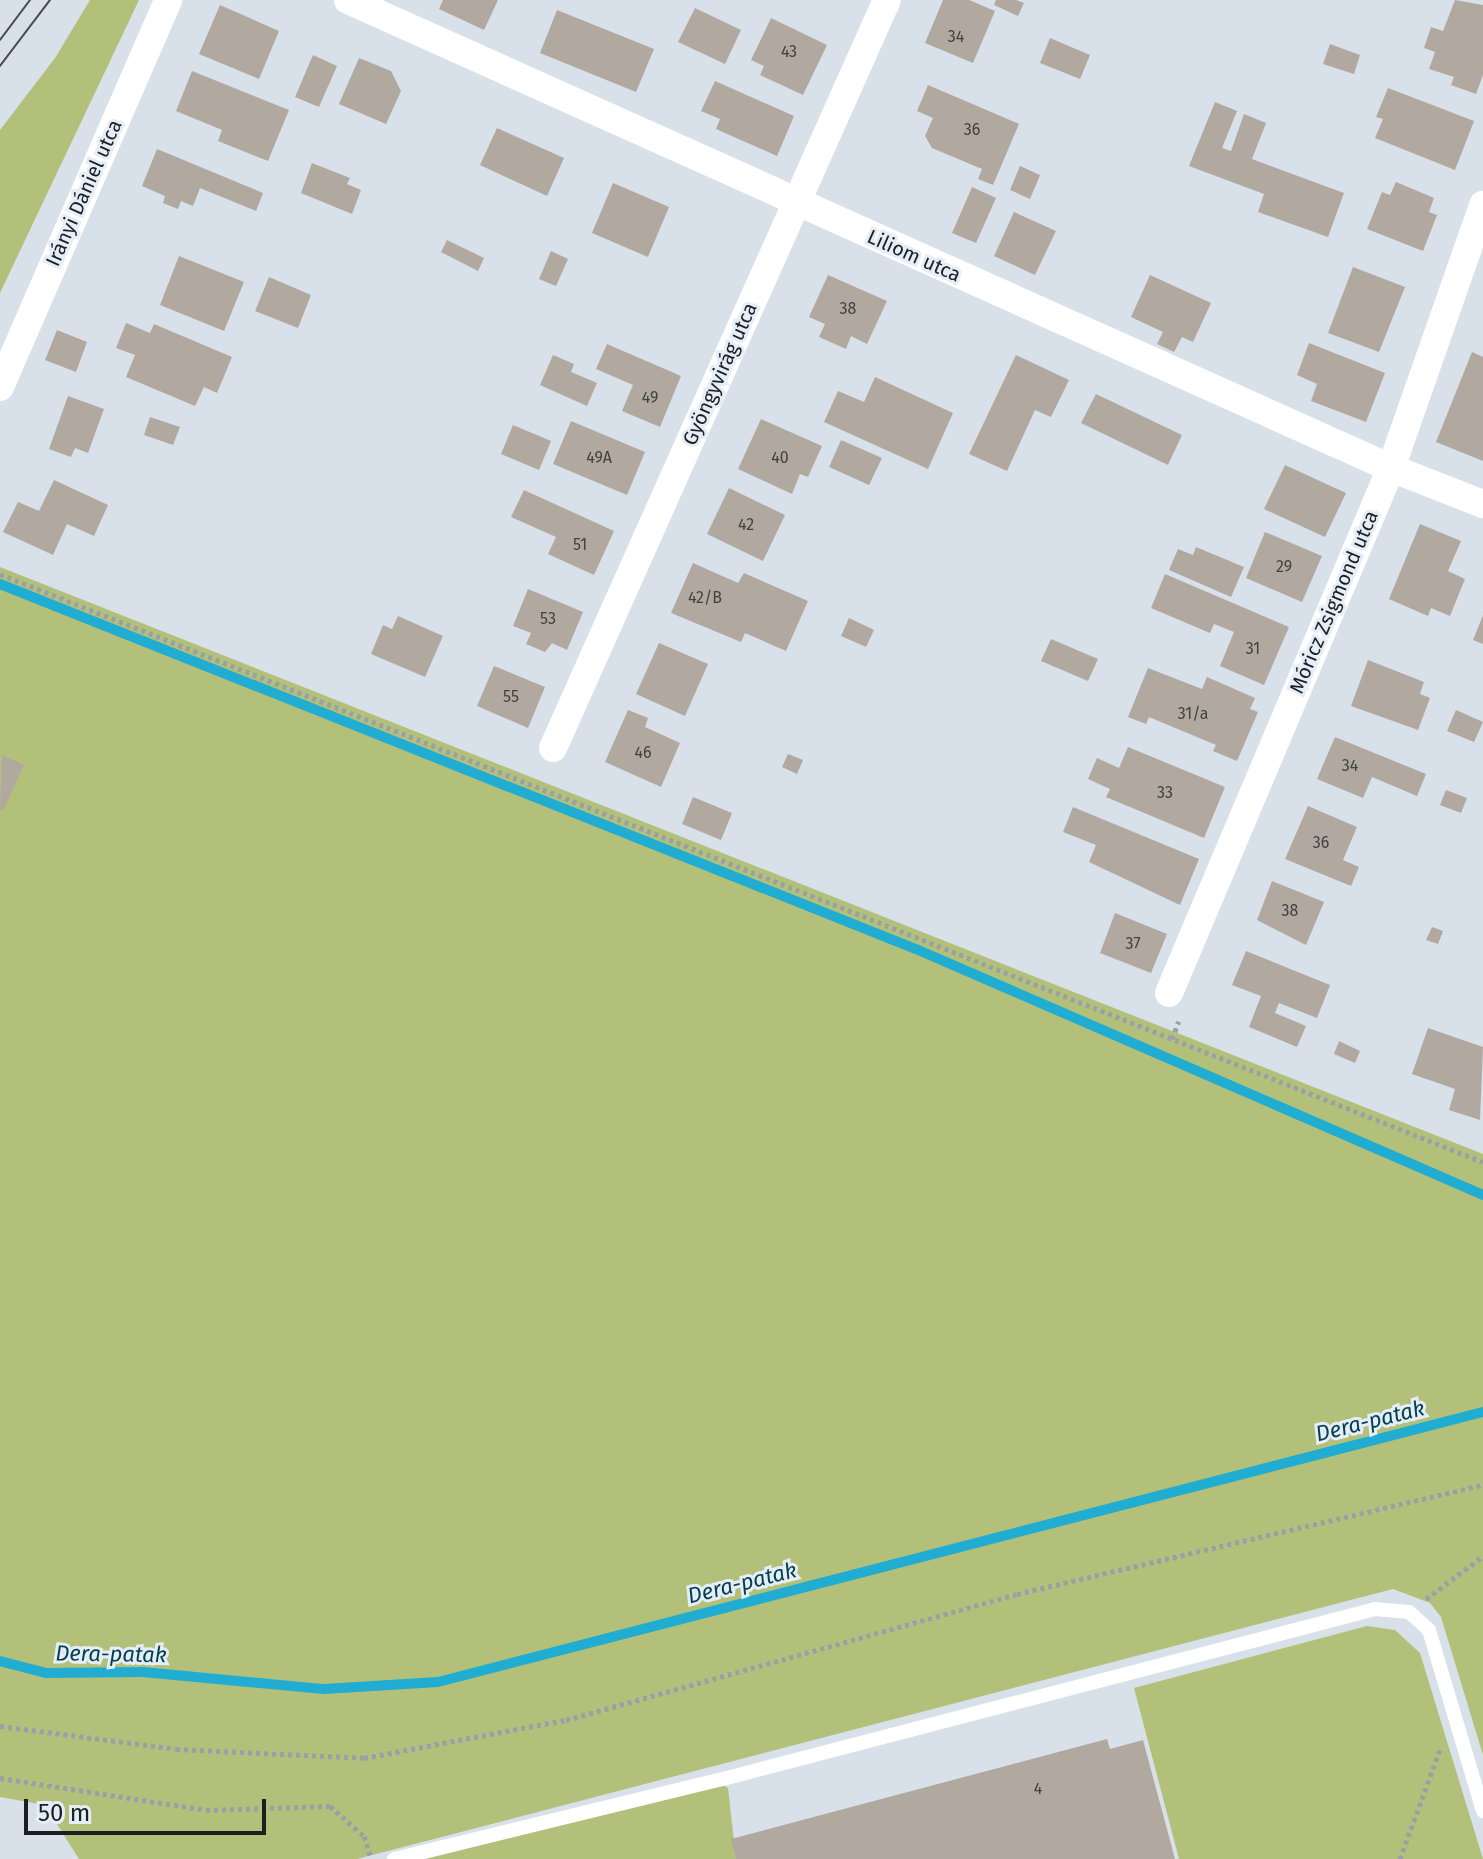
<!DOCTYPE html>
<html>
<head>
<meta charset="utf-8">
<style>
	body { margin:0 }
	#map { position:relative; width:1483px; height:1859px; overflow:hidden; background:#d8e0e9; font-family:"Fira Sans",sans-serif }
	div>[style] { position:absolute }
	[style*='--x'] { left:calc(var(--x)*1px); top:calc(var(--y)*1px); width:calc(var(--w)*1px); rotate:calc(var(--a)*1deg) }
	.green>* { inset:0; background:#b2c079 }
	.stream>* { height:10px; margin:-5px; padding:0 5px; transform-origin:5px; border-radius:5px; background:#20add1 }
	.building>* { inset:0; background:#b1a9a0 }
	.path>* { height:5px; margin-top:-2.5px; transform-origin:0; background:repeating-linear-gradient(90deg,#9aa0a7 0 4px,transparent 0 8px) }
	.service>* { height:14px; margin:-7px; padding:0 7px; transform-origin:7px; border-radius:7px; background:#fff }
	.minor>* { height:28px; margin:-14px; padding:0 14px; transform-origin:14px; border-radius:14px; background:#fff }
	.tram>* { height:2px; margin:-1px; padding:0 1px; transform-origin:1px; border-radius:1px; background:#484c51 }
	span { translate:-50% -50%; white-space:nowrap; text-align:center; line-height:1.15; -webkit-text-stroke:6px #e5edf7; paint-order:stroke }
	.number-label { font-size:16px; color:#414242 }
	.number-label span { -webkit-text-stroke-width:0 }
	.street-label { font-size:20px; color:#1c1f22 }
	.water-label { font-size:22px; color:#033f4d; font-style:italic }
	.scale { position:absolute; left:24px; top:1799px; width:242px; height:36px; box-sizing:border-box; border:4px solid #1c1f22; border-top:0; padding-left:10px; font-size:24px; line-height:28px; white-space:nowrap; color:#1c1f22; -webkit-text-stroke:6px #e5edf7; paint-order:stroke }
</style>
</head>
<body>
<div id="map">
	<div class="green">
		<i style="clip-path:polygon(90px 0,139px 0,0 293px,0 130px,55px 58px)"></i>
		<i style="clip-path:polygon(0 567px,1483px 1154px,1483px 1755px,1441px 1617px,1430px 1603px,1393px 1589px,357px 1859px,79px 1859px,45px 1805px,0 1797px)"></i>
		<i style="clip-path:polygon(1367px 1626px,1395px 1630px,1420px 1653px,1483px 1859px,1179px 1859px,1134px 1688px)"></i>
		<i style="clip-path:polygon(722px 1784px,728px 1788px,736px 1859px,426px 1859px)"></i>
	</div>
	<div class="stream">
		<i style="--x:0;--y:584;--w:986;--a:21.73"></i>
		<i style="--x:916;--y:949;--w:618;--a:23.45"></i>
		<i style="--x:0;--y:1661;--w:48;--a:14.6"></i>
		<i style="--x:46;--y:1673;--w:97;--a:-0.6"></i>
		<i style="--x:143;--y:1672;--w:182;--a:5.4"></i>
		<i style="--x:324;--y:1689;--w:114;--a:-3.5"></i>
		<i style="--x:438;--y:1682;--w:1079;--a:-14.49"></i>
	</div>
	<div class="building">
		<i style="clip-path:polygon(443px 0,498px 0,484px 30px,439px 9px)"></i>
		<i style="clip-path:polygon(943px 0,969px 0,995px 11px,973px 63px,925px 43px)"></i>
		<i style="clip-path:polygon(996px 0,1016px 0,1024px 3px,1018px 16px,994px 5px)"></i>
		<i style="clip-path:polygon(1455px 0,1483px 5px,1483px 75px,1476px 94px,1451px 85px,1454px 77px,1429px 69px,1435px 52px,1424px 48px,1431px 27px,1443px 31px)"></i>
		<i style="clip-path:polygon(220px 5px,279px 31px,259px 79px,199px 54px)"></i>
		<i style="clip-path:polygon(695px 8px,741px 30px,725px 64px,678px 42px)"></i>
		<i style="clip-path:polygon(557px 10px,654px 49px,636px 92px,540px 53px)"></i>
		<i style="clip-path:polygon(771px 18px,827px 45px,803px 95px,760px 75px,764px 66px,751px 60px)"></i>
		<i style="clip-path:polygon(1050px 38px,1090px 55px,1080px 79px,1040px 63px)"></i>
		<i style="clip-path:polygon(1330px 44px,1360px 55px,1354px 74px,1323px 64px)"></i>
		<i style="clip-path:polygon(313px 55px,337px 66px,319px 107px,295px 97px)"></i>
		<i style="clip-path:polygon(359px 58px,391px 71px,401px 91px,386px 124px,339px 104px)"></i>
		<i style="clip-path:polygon(192px 71px,289px 110px,268px 161px,218px 141px,222px 130px,176px 111px)"></i>
		<i style="clip-path:polygon(715px 81px,794px 116px,777px 156px,716px 129px,720px 119px,701px 111px)"></i>
		<i style="clip-path:polygon(928px 85px,1019px 124px,993px 185px,978px 179px,982px 169px,932px 148px,925px 136px,933px 118px,917px 111px)"></i>
		<i style="clip-path:polygon(1388px 88px,1474px 121px,1455px 170px,1375px 138px,1383px 119px,1376px 117px)"></i>
		<i style="clip-path:polygon(1215px 102px,1237px 111px,1222px 148px,1231px 151px,1244px 114px,1266px 123px,1252px 159px,1344px 193px,1328px 237px,1258px 212px,1264px 194px,1189px 166px)"></i>
		<i style="clip-path:polygon(497px 128px,564px 158px,547px 196px,480px 165px)"></i>
		<i style="clip-path:polygon(157px 149px,263px 193px,256px 211px,200px 188px,193px 206px,181px 201px,178px 209px,163px 203px,165px 196px,142px 186px)"></i>
		<i style="clip-path:polygon(312px 163px,350px 178px,347px 184px,361px 190px,352px 214px,301px 193px)"></i>
		<i style="clip-path:polygon(1020px 166px,1040px 175px,1030px 199px,1010px 190px)"></i>
		<i style="clip-path:polygon(1396px 182px,1434px 198px,1429px 212px,1437px 215px,1423px 251px,1367px 229px,1382px 192px,1390px 195px)"></i>
		<i style="clip-path:polygon(613px 183px,669px 207px,648px 257px,592px 233px)"></i>
		<i style="clip-path:polygon(972px 187px,996px 198px,976px 243px,952px 233px)"></i>
		<i style="clip-path:polygon(1014px 212px,1056px 231px,1035px 275px,994px 256px)"></i>
		<i style="clip-path:polygon(447px 240px,484px 258px,478px 271px,441px 252px)"></i>
		<i style="clip-path:polygon(551px 251px,568px 259px,556px 286px,539px 279px)"></i>
		<i style="clip-path:polygon(179px 256px,244px 282px,224px 331px,160px 305px)"></i>
		<i style="clip-path:polygon(1353px 267px,1405px 287px,1379px 352px,1328px 333px)"></i>
		<i style="clip-path:polygon(828px 275px,887px 301px,867px 344px,851px 336px,846px 349px,819px 337px,825px 324px,809px 317px)"></i>
		<i style="clip-path:polygon(1150px 275px,1211px 303px,1193px 342px,1182px 337px,1174px 352px,1157px 344px,1163px 332px,1131px 317px)"></i>
		<i style="clip-path:polygon(269px 277px,311px 295px,298px 328px,255px 311px)"></i>
		<i style="clip-path:polygon(126px 323px,150px 333px,154px 324px,232px 357px,217px 393px,204px 387px,195px 406px,126px 377px,135px 355px,116px 348px)"></i>
		<i style="clip-path:polygon(57px 330px,87px 342px,76px 372px,45px 360px)"></i>
		<i style="clip-path:polygon(1309px 343px,1385px 373px,1366px 422px,1311px 401px,1317px 384px,1297px 375px)"></i>
		<i style="clip-path:polygon(607px 344px,681px 376px,660px 427px,622px 411px,633px 385px,596px 369px)"></i>
		<i style="clip-path:polygon(1472px 352px,1483px 357px,1483px 461px,1436px 442px)"></i>
		<i style="clip-path:polygon(553px 355px,574px 364px,571px 372px,597px 383px,587px 406px,540px 385px)"></i>
		<i style="clip-path:polygon(1016px 355px,1069px 380px,1051px 417px,1035px 410px,1007px 471px,969px 454px)"></i>
		<i style="clip-path:polygon(875px 377px,953px 413px,928px 469px,824px 422px,838px 391px,864px 402px)"></i>
		<i style="clip-path:polygon(1096px 394px,1182px 435px,1168px 465px,1081px 423px)"></i>
		<i style="clip-path:polygon(68px 396px,104px 409px,88px 453px,75px 448px,71px 457px,49px 449px)"></i>
		<i style="clip-path:polygon(150px 417px,180px 427px,173px 445px,144px 435px)"></i>
		<i style="clip-path:polygon(761px 419px,822px 446px,808px 477px,800px 474px,792px 494px,738px 469px)"></i>
		<i style="clip-path:polygon(571px 421px,645px 452px,627px 495px,553px 464px)"></i>
		<i style="clip-path:polygon(513px 425px,551px 441px,539px 470px,501px 454px)"></i>
		<i style="clip-path:polygon(841px 440px,882px 458px,869px 485px,829px 467px)"></i>
		<i style="clip-path:polygon(1285px 465px,1346px 493px,1325px 537px,1264px 509px)"></i>
		<i style="clip-path:polygon(54px 480px,108px 505px,94px 536px,67px 524px,53px 555px,3px 532px,18px 502px,39px 511px)"></i>
		<i style="clip-path:polygon(729px 488px,785px 515px,763px 561px,707px 534px)"></i>
		<i style="clip-path:polygon(524px 490px,614px 531px,594px 575px,548px 554px,556px 537px,511px 517px)"></i>
		<i style="clip-path:polygon(1420px 524px,1461px 541px,1448px 571px,1465px 579px,1450px 616px,1431px 608px,1428px 616px,1389px 599px)"></i>
		<i style="clip-path:polygon(1265px 532px,1322px 556px,1302px 602px,1246px 578px)"></i>
		<i style="clip-path:polygon(1196px 547px,1244px 567px,1231px 597px,1169px 570px,1178px 549px,1193px 555px)"></i>
		<i style="clip-path:polygon(693px 563px,738px 583px,744px 573px,808px 601px,786px 651px,745px 633px,741px 642px,671px 613px)"></i>
		<i style="clip-path:polygon(1165px 574px,1289px 627px,1264px 685px,1220px 666px,1234px 632px,1214px 624px,1210px 633px,1151px 608px)"></i>
		<i style="clip-path:polygon(528px 589px,583px 612px,567px 650px,552px 643px,545px 652px,526px 644px,531px 633px,513px 626px)"></i>
		<i style="clip-path:polygon(1483px 615px,1483px 644px,1473px 640px)"></i>
		<i style="clip-path:polygon(398px 616px,443px 636px,425px 677px,371px 654px,383px 625px,392px 629px)"></i>
		<i style="clip-path:polygon(849px 618px,874px 630px,866px 647px,841px 636px)"></i>
		<i style="clip-path:polygon(1051px 639px,1098px 659px,1088px 681px,1041px 661px)"></i>
		<i style="clip-path:polygon(659px 643px,708px 664px,685px 716px,636px 694px)"></i>
		<i style="clip-path:polygon(1368px 660px,1424px 682px,1420px 694px,1430px 698px,1418px 730px,1351px 706px)"></i>
		<i style="clip-path:polygon(494px 666px,545px 687px,528px 728px,477px 706px)"></i>
		<i style="clip-path:polygon(1148px 668px,1202px 689px,1207px 677px,1255px 698px,1250px 709px,1258px 712px,1237px 761px,1213px 751px,1216px 745px,1149px 717px,1146px 724px,1128px 717px)"></i>
		<i style="clip-path:polygon(628px 710px,648px 718px,645px 727px,680px 743px,661px 787px,605px 762px)"></i>
		<i style="clip-path:polygon(1456px 710px,1483px 722px,1474px 742px,1447px 731px)"></i>
		<i style="clip-path:polygon(1335px 737px,1426px 774px,1417px 796px,1372px 777px,1363px 798px,1317px 779px)"></i>
		<i style="clip-path:polygon(1128px 747px,1225px 787px,1204px 838px,1106px 797px,1110px 789px,1088px 779px,1097px 758px,1119px 768px)"></i>
		<i style="clip-path:polygon(788px 754px,803px 760px,797px 774px,782px 767px)"></i>
		<i style="clip-path:polygon(2px 755px,24px 765px,3px 811px,0 809px)"></i>
		<i style="clip-path:polygon(1446px 790px,1467px 798px,1461px 813px,1440px 805px)"></i>
		<i style="clip-path:polygon(693px 797px,732px 813px,721px 840px,682px 824px)"></i>
		<i style="clip-path:polygon(1308px 806px,1357px 827px,1343px 860px,1359px 867px,1351px 886px,1285px 859px)"></i>
		<i style="clip-path:polygon(1073px 807px,1199px 859px,1180px 905px,1089px 862px,1096px 845px,1063px 832px)"></i>
		<i style="clip-path:polygon(1272px 881px,1324px 902px,1306px 945px,1257px 920px)"></i>
		<i style="clip-path:polygon(1115px 913px,1167px 934px,1151px 973px,1100px 953px)"></i>
		<i style="clip-path:polygon(1432px 927px,1443px 931px,1438px 944px,1426px 940px)"></i>
		<i style="clip-path:polygon(1246px 951px,1330px 985px,1317px 1018px,1279px 1003px,1275px 1013px,1306px 1026px,1297px 1047px,1249px 1027px,1261px 996px,1232px 985px)"></i>
		<i style="clip-path:polygon(1428px 1028px,1483px 1047px,1480px 1120px,1449px 1110px,1455px 1089px,1412px 1074px)"></i>
		<i style="clip-path:polygon(1339px 1041px,1360px 1051px,1355px 1063px,1334px 1054px)"></i>
		<i style="clip-path:polygon(1107px 1739px,1110px 1749px,1143px 1740px,1175px 1859px,736px 1859px,731px 1839px)"></i>
	</div>
	<div class="path">
		<i style="--x:0;--y:574;--w:1595;--a:21.63"></i>
		<i style="--x:1172;--y:1039;--w:19;--a:-69"></i>
		<i style="--x:1426;--y:1599;--w:71;--a:-37"></i>
		<i style="--x:0;--y:1726;--w:177;--a:7.4"></i>
		<i style="--x:176;--y:1749;--w:188;--a:2.7"></i>
		<i style="--x:364;--y:1758;--w:206;--a:-10.7"></i>
		<i style="--x:566;--y:1720;--w:468;--a:-15.6"></i>
		<i style="--x:1017;--y:1594;--w:479;--a:-13.2"></i>
		<i style="--x:0;--y:1778;--w:208;--a:8.8"></i>
		<i style="--x:206;--y:1810;--w:124;--a:-1.8"></i>
		<i style="--x:330;--y:1806;--w:45;--a:41.4"></i>
		<i style="--x:364;--y:1836;--w:23;--a:72"></i>
		<i style="--x:1400;--y:1859;--w:117;--a:-70"></i>
	</div>
	<div class="service">
		<i style="--x:394;--y:1859;--w:339;--a:-13.7"></i>
		<i style="--x:723;--y:1779;--w:674;--a:-14.61"></i>
		<i style="--x:1375;--y:1609;--w:34;--a:5"></i>
		<i style="--x:1409;--y:1612;--w:27;--a:42"></i>
		<i style="--x:1429;--y:1630;--w:189;--a:73.4"></i>
	</div>
	<div class="minor">
		<i style="--x:348;--y:0;--w:1143;--a:24.17"></i>
		<i style="--x:1391;--y:468;--w:99;--a:21.4"></i>
		<i style="--x:0;--y:387;--w:422;--a:-66.5"></i>
		<i style="--x:553;--y:748;--w:819;--a:-65.94"></i>
		<i style="--x:1169;--y:993;--w:570;--a:-67.08"></i>
		<i style="--x:1391;--y:468;--w:279;--a:-70.7"></i>
	</div>
	<div class="tram">
		<i style="--x:0;--y:40;--w:50;--a:-53.1"></i>
		<i style="--x:0;--y:66;--w:83;--a:-52.9"></i>
	</div>
	<div class="number-label">
		<span style="left:956px;top:37px">34</span>
		<span style="left:789px;top:52px">43</span>
		<span style="left:972px;top:130px">36</span>
		<span style="left:848px;top:309px">38</span>
		<span style="left:650px;top:398px">49</span>
		<span style="left:599px;top:458px">49A</span>
		<span style="left:780px;top:458px">40</span>
		<span style="left:746px;top:525px">42</span>
		<span style="left:580px;top:545px">51</span>
		<span style="left:1284px;top:567px">29</span>
		<span style="left:705px;top:598px">42/B</span>
		<span style="left:548px;top:619px">53</span>
		<span style="left:1253px;top:649px">31</span>
		<span style="left:511px;top:697px">55</span>
		<span style="left:1193px;top:714px">31/a</span>
		<span style="left:643px;top:753px">46</span>
		<span style="left:1350px;top:766px">34</span>
		<span style="left:1165px;top:793px">33</span>
		<span style="left:1321px;top:843px">36</span>
		<span style="left:1290px;top:911px">38</span>
		<span style="left:1133px;top:944px">37</span>
		<span style="left:1038px;top:1789px">4</span>
	</div>
	<div class="street-label">
		<span style="left:84px;top:193px;rotate:-66deg">Irányi Dániel utca</span>
		<span style="left:914px;top:256px;rotate:24deg">Liliom utca</span>
		<span style="left:720px;top:374px;rotate:-66deg">Gyöngyvirág utca</span>
		<span style="left:1334px;top:602px;rotate:-67deg">Móricz Zsigmond utca</span>
	</div>
	<div class="water-label">
		<span style="left:1370px;top:1421px;rotate:-14deg">Dera-patak</span>
		<span style="left:742px;top:1583px;rotate:-14deg">Dera-patak</span>
		<span style="left:111px;top:1654px;rotate:1deg">Dera-patak</span>
	</div>
	<div class="scale">50 m</div>
</div>
</body>
</html>
